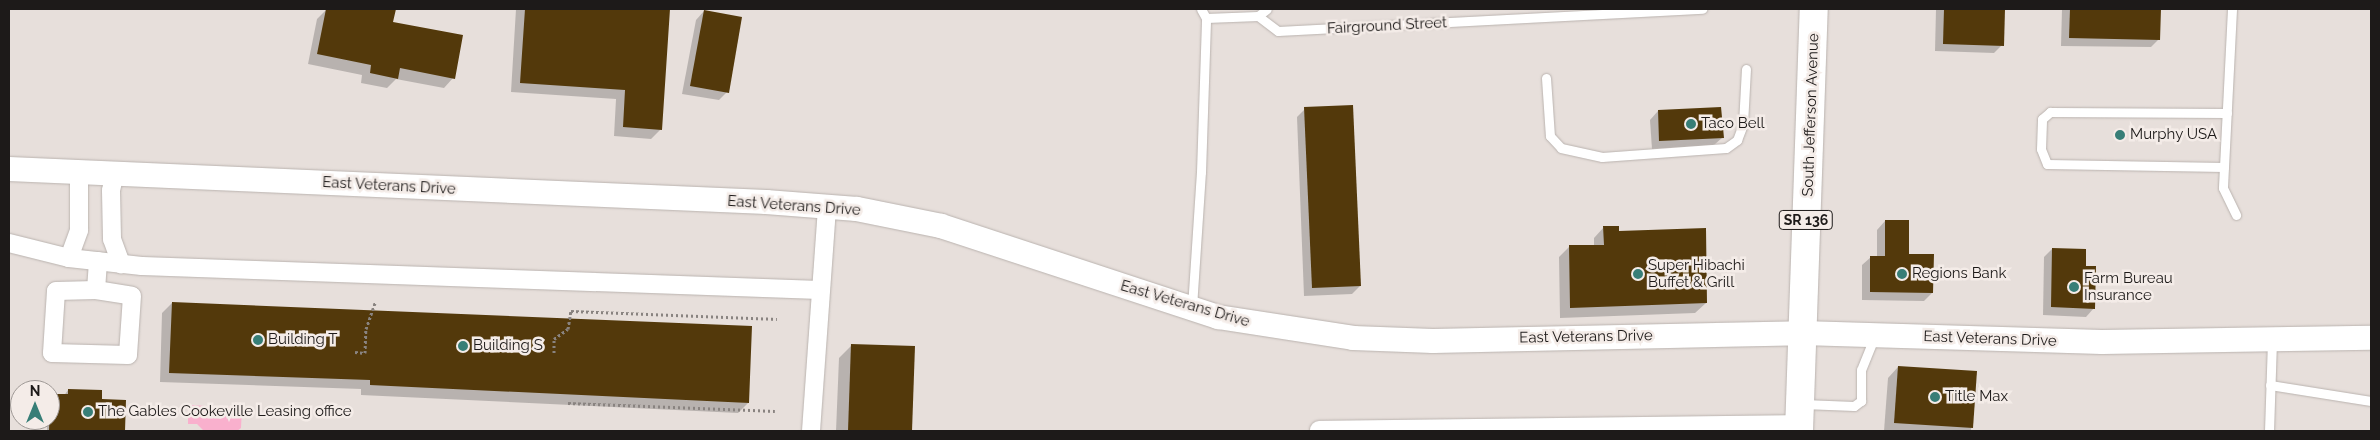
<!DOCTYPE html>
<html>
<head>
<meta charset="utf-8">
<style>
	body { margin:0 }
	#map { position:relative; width:2380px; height:440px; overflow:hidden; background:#e7dfdb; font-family:Raleway,sans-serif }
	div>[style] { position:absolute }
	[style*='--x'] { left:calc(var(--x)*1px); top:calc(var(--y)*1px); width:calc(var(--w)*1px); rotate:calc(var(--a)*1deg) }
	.water>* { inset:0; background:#f9b0cd }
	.shadow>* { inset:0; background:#0003 }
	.building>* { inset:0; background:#53390b }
	.path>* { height:3px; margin-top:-1.5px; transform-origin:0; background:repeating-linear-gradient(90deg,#898380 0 2.5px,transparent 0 5px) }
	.roads { filter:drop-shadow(0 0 1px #bab3af) drop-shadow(0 0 1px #bab3af) }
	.lane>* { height:9px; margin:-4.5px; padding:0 4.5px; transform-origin:4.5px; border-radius:4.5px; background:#fff }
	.street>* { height:18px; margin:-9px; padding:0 9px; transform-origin:9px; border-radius:9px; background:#fff }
	.secondary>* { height:24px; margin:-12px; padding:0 12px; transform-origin:12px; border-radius:12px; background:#fff }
	.primary>* { height:28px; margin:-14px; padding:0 14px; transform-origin:14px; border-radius:14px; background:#fff }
	.dots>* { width:14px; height:14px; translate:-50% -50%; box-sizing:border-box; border:2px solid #f4ece8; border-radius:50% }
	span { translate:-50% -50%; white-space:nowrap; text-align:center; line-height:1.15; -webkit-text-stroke:5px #f4ece8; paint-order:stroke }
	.shield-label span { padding:1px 4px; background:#f4ece8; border:1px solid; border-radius:4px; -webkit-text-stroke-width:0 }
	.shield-label { font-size:14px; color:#1d1a19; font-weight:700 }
	.street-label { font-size:15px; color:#1d1a19 }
	.poi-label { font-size:15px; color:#1d1a19 }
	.left { translate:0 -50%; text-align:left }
	.frame { position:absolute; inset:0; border:10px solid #1d1a19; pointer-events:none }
	.north { position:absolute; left:10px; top:380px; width:50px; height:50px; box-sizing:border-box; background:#f4ece8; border:1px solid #9e9895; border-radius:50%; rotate:0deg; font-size:14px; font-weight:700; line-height:20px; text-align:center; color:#1d1a19 }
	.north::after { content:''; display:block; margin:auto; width:18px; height:22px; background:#377e77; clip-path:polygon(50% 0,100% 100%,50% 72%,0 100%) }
</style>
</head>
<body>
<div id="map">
	<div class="water">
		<i style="clip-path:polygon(188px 405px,242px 408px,241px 428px,237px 431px,204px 431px,197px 424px,188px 424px)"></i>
	</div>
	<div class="shadow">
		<i style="clip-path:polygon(394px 9px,392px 23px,453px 78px,444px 88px,396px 79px,387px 88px,361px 83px,362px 75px,308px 64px,317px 19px,326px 10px)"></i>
		<i style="clip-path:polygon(516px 9px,669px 9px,661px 129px,651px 139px,614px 136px,616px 99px,511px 92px)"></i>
		<i style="clip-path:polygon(1936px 9px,2004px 9px,2002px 45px,1994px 53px,1935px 51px)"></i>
		<i style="clip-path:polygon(2062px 9px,2159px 9px,2159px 39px,2151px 47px,2061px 46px)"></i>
		<i style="clip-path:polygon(704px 11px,727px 92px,719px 100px,682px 94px,696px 20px)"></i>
		<i style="clip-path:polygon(1305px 109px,1360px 286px,1352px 294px,1304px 296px,1297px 117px)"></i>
		<i style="clip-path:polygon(1658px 111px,1723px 137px,1714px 145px,1652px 149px,1650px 120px)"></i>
		<i style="clip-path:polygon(1885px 221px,1932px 293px,1924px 301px,1862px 300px,1862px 265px,1871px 257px,1877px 257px,1877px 230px)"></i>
		<i style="clip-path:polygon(1604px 227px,1618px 232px,1706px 303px,1695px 313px,1560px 318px,1559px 257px,1569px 247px,1594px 246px,1594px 238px)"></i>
		<i style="clip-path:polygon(2052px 249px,2085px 268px,2094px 308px,2086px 317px,2043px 315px,2044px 257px)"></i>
		<i style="clip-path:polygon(172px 303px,748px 403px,738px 413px,361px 395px,361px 389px,160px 382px,162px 313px)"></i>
		<i style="clip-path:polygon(852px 345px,914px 347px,911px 431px,836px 431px,839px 358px)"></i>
		<i style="clip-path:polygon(1898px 367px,1975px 372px,1971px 431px,1884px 431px,1888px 378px)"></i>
		<i style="clip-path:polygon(68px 390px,100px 400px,124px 401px,123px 431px,47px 431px,47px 420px)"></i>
	</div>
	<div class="building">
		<i style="clip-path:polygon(326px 9px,396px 9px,393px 22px,463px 35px,455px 79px,400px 68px,398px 79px,370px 73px,371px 65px,317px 54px)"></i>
		<i style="clip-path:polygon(525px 9px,670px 9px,662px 130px,623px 127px,625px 90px,520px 83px)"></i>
		<i style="clip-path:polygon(1944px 9px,2005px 9px,2004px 46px,1943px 44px)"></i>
		<i style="clip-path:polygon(2070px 9px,2161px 9px,2160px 40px,2069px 38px)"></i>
		<i style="clip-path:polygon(704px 10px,742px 17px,729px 93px,690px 86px)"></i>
		<i style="clip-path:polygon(1353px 105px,1361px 286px,1312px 288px,1304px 107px)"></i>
		<i style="clip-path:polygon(1721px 107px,1724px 138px,1659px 141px,1658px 110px)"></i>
		<i style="clip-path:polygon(1885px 220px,1909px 220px,1909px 254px,1934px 254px,1933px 293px,1870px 292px,1870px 256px,1885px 256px)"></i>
		<i style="clip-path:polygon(1603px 226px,1619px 226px,1619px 231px,1706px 228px,1707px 303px,1570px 308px,1569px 245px,1604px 245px)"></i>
		<i style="clip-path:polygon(2052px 248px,2086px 249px,2086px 266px,2096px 266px,2095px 309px,2051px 307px)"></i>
		<i style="clip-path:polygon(172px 302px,752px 326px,749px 403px,370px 385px,370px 380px,169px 373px)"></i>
		<i style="clip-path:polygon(851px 344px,915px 346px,912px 431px,848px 431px)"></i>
		<i style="clip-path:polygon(1898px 366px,1977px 371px,1973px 428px,1894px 423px)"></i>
		<i style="clip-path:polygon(68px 389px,102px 390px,102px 399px,126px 400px,125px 431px,49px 431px,50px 394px,68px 394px)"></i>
	</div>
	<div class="path">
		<i style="--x:355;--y:352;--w:10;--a:6"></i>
		<i style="--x:365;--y:353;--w:24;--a:-88"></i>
		<i style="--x:366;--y:329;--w:28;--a:-71"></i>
		<i style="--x:554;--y:353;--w:14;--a:-90"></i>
		<i style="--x:554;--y:339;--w:17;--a:-36"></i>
		<i style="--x:568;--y:329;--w:18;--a:-81"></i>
		<i style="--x:571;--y:311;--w:206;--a:2.2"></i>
		<i style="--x:568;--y:403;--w:207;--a:2.2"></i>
	</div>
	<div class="roads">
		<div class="lane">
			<i style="--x:2232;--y:9;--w:179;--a:92.9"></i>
			<i style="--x:2223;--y:188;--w:30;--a:64"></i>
			<i style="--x:1258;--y:16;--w:25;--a:37"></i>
			<i style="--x:1278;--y:31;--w:425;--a:-3"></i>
			<i style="--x:1206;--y:18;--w:52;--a:-2.2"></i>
			<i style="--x:1258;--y:16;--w:11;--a:-38"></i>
			<i style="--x:1546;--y:78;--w:58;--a:86.1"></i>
			<i style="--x:1550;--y:136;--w:16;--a:47"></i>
			<i style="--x:1561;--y:148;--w:42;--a:12.4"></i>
			<i style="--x:1602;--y:157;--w:124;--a:-4.2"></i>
			<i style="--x:1726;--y:148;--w:14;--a:-36"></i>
			<i style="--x:1737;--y:140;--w:17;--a:-69"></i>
			<i style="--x:1743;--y:124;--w:55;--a:-86.9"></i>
			<i style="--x:2224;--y:167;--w:177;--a:-179"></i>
			<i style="--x:2047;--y:164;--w:16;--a:-112"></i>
			<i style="--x:2041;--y:149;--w:30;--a:-88"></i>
			<i style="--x:2042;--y:119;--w:11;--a:-41"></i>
			<i style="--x:2050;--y:112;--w:177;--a:0.3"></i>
			<i style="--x:1192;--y:307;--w:135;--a:-86.2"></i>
			<i style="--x:1201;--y:172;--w:154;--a:-88.1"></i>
			<i style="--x:1206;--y:18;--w:10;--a:-119"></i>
			<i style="--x:2270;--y:385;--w:102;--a:9"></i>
			<i style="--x:1803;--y:404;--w:51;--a:2.2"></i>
			<i style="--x:1854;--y:406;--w:9;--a:-36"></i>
			<i style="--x:1861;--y:401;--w:31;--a:-90"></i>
			<i style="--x:1861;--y:370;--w:37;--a:-68"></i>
			<i style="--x:2269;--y:431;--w:89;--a:-88.1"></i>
		</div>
		<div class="street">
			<i style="--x:115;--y:173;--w:18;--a:103"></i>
			<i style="--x:111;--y:191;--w:48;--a:88.8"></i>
			<i style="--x:112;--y:239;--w:27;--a:70"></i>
			<i style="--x:9;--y:243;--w:62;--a:14"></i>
			<i style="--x:69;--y:258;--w:30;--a:-70"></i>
			<i style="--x:79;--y:230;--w:58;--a:-90"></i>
			<i style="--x:69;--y:258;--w:73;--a:6.3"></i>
			<i style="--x:142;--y:266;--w:678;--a:2.03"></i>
			<i style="--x:96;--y:290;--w:36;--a:9"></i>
			<i style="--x:132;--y:296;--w:59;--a:93.9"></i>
			<i style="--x:128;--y:355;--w:76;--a:-178.5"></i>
			<i style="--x:52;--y:353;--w:62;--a:-86.3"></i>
			<i style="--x:56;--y:291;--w:40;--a:-1.4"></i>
			<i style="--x:96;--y:290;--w:29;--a:-86"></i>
			<i style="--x:1319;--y:430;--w:481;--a:-0.7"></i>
			<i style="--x:811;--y:431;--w:225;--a:-85.9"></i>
		</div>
		<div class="secondary">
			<i style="--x:9;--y:169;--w:758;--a:2.5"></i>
			<i style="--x:766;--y:202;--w:91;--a:4.4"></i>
			<i style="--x:857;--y:209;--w:86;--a:11.4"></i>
			<i style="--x:941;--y:226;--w:292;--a:18.2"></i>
			<i style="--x:1218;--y:317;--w:137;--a:8.8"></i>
			<i style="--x:1353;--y:338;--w:80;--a:2.1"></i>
			<i style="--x:1433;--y:341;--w:369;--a:-1.2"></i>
			<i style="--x:1802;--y:333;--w:300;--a:1.7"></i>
			<i style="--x:2102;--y:342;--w:269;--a:-0.9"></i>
		</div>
		<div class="primary">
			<i style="--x:1799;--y:431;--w:422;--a:-88"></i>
		</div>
	</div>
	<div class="dots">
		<i style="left:1691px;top:124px;background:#377e77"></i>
		<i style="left:2120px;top:135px;background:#377e77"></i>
		<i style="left:1638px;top:274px;background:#377e77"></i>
		<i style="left:1902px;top:274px;background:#377e77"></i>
		<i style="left:2074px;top:287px;background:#377e77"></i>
		<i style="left:258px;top:340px;background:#377e77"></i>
		<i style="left:463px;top:346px;background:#377e77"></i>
		<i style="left:1935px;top:397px;background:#377e77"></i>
		<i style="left:88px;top:412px;background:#377e77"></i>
	</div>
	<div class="shield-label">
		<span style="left:1806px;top:220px">SR 136</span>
	</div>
	<div class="street-label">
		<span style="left:1387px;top:26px;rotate:-3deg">Fairground Street</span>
		<span style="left:1811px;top:115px;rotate:-88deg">South Jefferson Avenue</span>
		<span style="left:389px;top:186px;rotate:3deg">East Veterans Drive</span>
		<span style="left:794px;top:206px;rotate:4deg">East Veterans Drive</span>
		<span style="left:1185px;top:304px;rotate:16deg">East Veterans Drive</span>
		<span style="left:1586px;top:337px;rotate:-1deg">East Veterans Drive</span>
		<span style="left:1990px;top:339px;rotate:2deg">East Veterans Drive</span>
	</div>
	<div class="poi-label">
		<span class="left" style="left:1701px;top:124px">Taco Bell</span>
		<span class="left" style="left:2130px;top:135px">Murphy USA</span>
		<span class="left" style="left:1648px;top:274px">Super Hibachi<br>Buffet &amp; Grill</span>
		<span class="left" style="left:1912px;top:274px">Regions Bank</span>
		<span class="left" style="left:2084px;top:287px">Farm Bureau<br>Insurance</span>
		<span class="left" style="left:268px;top:340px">Building T</span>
		<span class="left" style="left:473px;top:346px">Building S</span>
		<span class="left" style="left:1945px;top:397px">Title Max</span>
		<span class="left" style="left:98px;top:412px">The Gables Cookeville Leasing office</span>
	</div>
	<div class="frame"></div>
	<div class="north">N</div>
</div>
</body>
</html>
